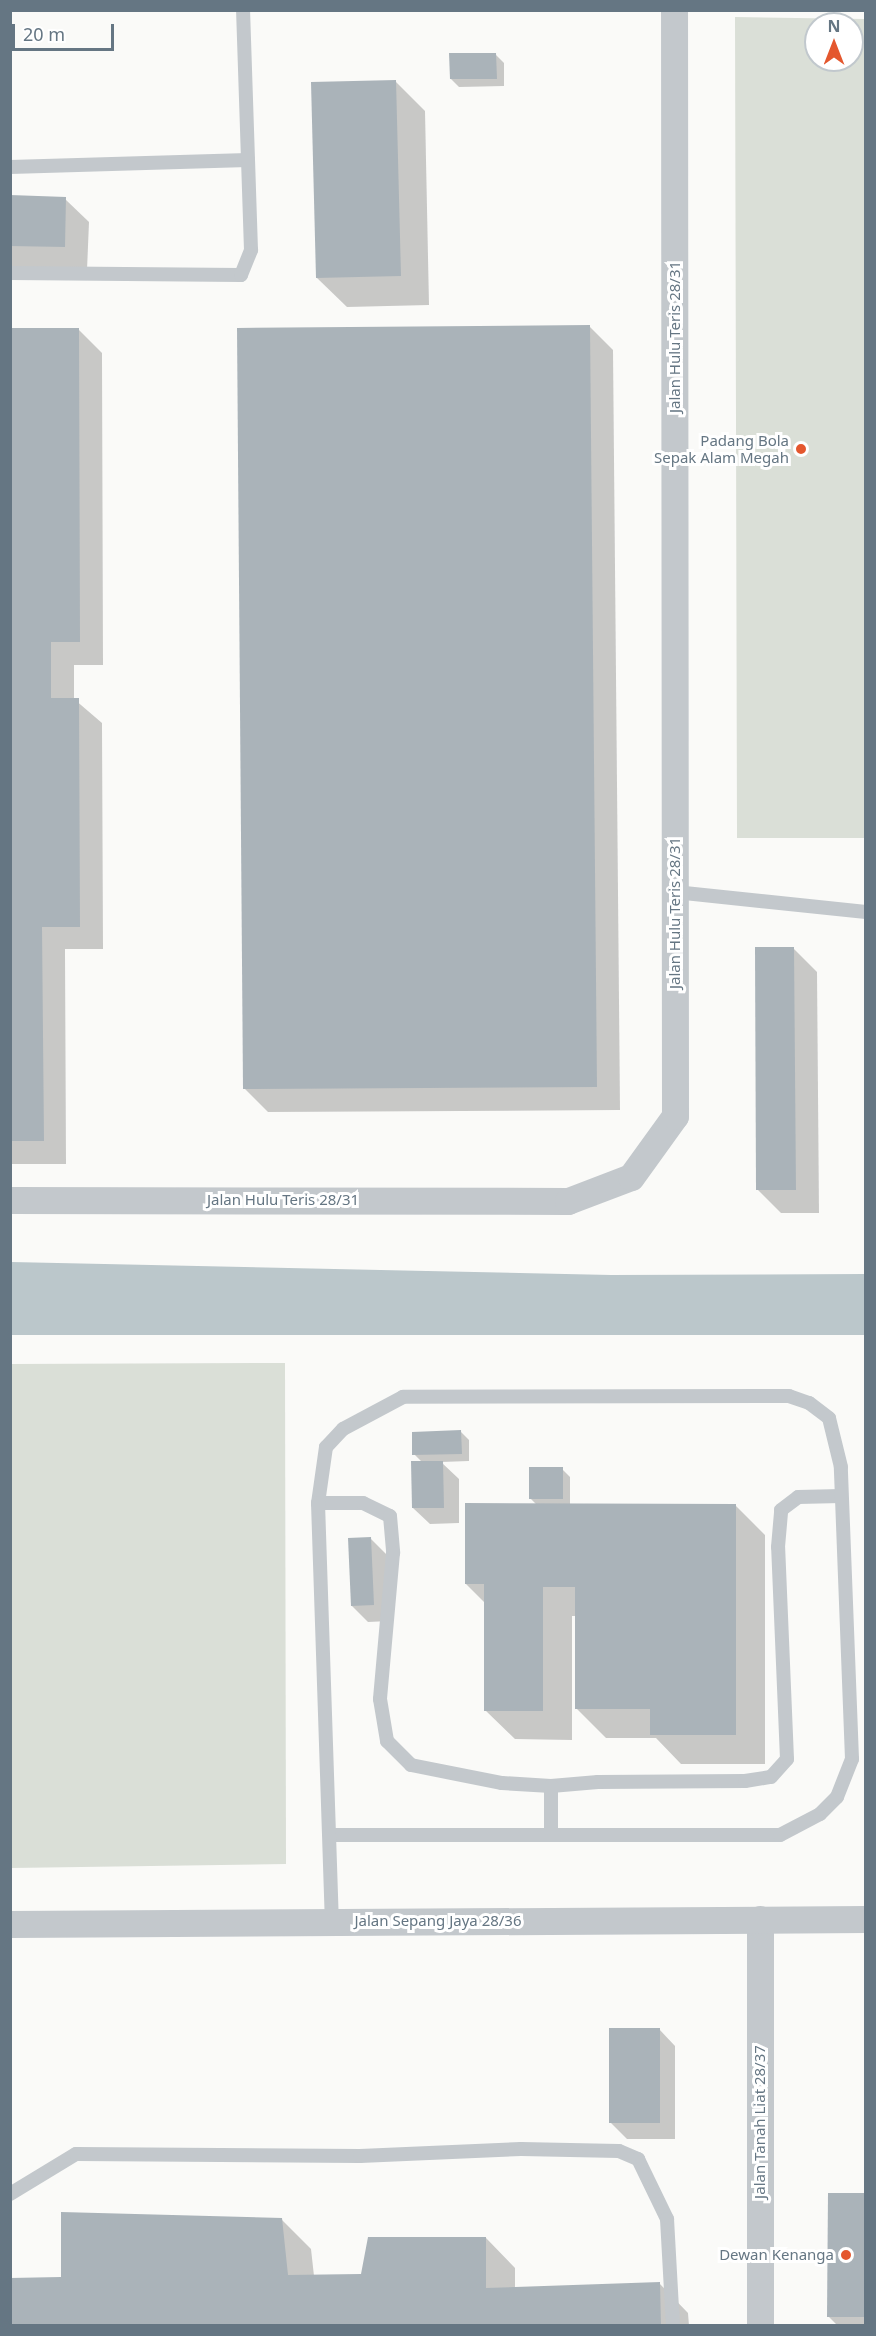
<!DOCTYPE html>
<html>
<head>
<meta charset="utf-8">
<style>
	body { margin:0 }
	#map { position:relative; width:876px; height:2336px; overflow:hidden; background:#fafaf8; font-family:"Noto Sans",sans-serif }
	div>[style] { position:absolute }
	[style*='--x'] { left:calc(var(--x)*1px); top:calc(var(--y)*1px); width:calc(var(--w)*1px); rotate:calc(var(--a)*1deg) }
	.green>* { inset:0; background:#dadfd7 }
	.water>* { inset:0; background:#bbc7cb }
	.shadow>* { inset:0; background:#0003 }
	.building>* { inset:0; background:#aab3b9 }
	.lane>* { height:14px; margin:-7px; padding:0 7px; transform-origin:7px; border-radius:7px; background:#c3c8cc }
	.street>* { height:27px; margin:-13.5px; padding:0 13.5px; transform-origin:13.5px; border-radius:13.5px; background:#c3c8cc }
	.dots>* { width:16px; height:16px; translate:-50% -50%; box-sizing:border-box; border:3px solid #fff; border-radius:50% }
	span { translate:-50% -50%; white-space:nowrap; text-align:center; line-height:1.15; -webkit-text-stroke:6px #fff; paint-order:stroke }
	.street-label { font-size:15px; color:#657683 }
	.poi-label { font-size:15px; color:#657683 }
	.right { translate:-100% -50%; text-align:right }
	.frame { position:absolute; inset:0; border:12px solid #657683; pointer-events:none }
	.north { position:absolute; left:804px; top:12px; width:60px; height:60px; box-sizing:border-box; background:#fff; border:2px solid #c1c8cd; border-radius:50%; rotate:0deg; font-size:16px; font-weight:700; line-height:24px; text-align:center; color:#657683 }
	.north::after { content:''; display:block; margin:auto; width:21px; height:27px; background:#e4572e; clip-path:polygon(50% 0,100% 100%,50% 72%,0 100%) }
	.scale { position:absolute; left:12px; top:24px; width:102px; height:27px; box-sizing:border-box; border:3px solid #657683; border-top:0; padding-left:8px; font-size:18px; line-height:21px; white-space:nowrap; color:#657683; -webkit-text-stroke:4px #fff; paint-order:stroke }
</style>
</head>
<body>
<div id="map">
	<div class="green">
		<i style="clip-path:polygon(evenodd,735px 17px,865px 19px,865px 838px,737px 838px,735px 17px,816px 24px,852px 24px,852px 60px,816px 60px,816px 24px)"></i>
		<i style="clip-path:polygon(285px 1363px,286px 1864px,11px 1868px,11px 1364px)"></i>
	</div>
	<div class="water">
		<i style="clip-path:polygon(11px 1262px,611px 1275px,865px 1274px,865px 1335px,11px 1335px)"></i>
	</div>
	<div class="shadow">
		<i style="clip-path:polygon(496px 55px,504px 63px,504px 86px,459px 87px,451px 79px)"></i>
		<i style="clip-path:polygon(395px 81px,425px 111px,429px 305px,347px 307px,317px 278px)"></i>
		<i style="clip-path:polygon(10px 197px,65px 199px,89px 222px,87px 270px,10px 268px)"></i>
		<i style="clip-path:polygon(590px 327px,613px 350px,620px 1110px,268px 1112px,245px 1089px)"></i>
		<i style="clip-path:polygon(78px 329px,102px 353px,103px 665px,74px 665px,74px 699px,102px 723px,103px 949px,65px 949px,66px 1164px,10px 1164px,10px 330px)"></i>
		<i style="clip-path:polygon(794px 949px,817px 972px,819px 1213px,781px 1213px,758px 1190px)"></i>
		<i style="clip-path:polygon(461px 1432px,469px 1440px,469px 1461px,441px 1462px,459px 1479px,459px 1523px,430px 1524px,413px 1508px,423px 1463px,414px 1454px)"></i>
		<i style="clip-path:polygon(562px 1469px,570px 1477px,570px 1505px,735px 1505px,765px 1535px,765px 1764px,681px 1764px,656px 1738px,606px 1738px,577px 1709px,577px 1616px,572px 1616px,572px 1740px,515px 1739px,485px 1710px,485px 1603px,466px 1584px,537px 1505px,530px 1498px)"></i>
		<i style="clip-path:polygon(371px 1539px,387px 1555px,389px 1621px,368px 1622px,352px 1606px)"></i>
		<i style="clip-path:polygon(659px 2029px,675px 2046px,675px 2139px,627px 2139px,611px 2123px)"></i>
		<i style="clip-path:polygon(866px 2194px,866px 2326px,838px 2326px,828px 2316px)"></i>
		<i style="clip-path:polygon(281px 2219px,311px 2249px,314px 2276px,363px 2276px,486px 2238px,515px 2268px,515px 2288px,659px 2283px,688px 2313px,689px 2326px,10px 2326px,62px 2279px)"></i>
	</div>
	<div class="building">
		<i style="clip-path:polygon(449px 53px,496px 53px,497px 79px,450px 79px)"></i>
		<i style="clip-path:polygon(396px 80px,401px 276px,316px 278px,311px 82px)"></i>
		<i style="clip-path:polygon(10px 195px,66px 197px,65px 247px,10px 246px)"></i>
		<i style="clip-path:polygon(590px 325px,597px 1087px,243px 1089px,237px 328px)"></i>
		<i style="clip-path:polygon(10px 328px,79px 328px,80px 642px,51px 642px,51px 698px,79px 698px,80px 927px,42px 927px,44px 1141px,10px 1141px)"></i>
		<i style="clip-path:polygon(755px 947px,794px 947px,796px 1190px,756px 1190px)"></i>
		<i style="clip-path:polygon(461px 1430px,462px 1454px,412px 1455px,412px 1432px)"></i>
		<i style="clip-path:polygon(411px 1461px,443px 1461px,444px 1508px,412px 1508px)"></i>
		<i style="clip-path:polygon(529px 1467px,563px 1467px,563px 1499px,529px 1499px)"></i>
		<i style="clip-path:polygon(465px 1503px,736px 1504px,736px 1735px,650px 1735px,650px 1709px,575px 1709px,575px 1587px,543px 1587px,543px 1711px,484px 1711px,484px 1584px,465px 1584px)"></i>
		<i style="clip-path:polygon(371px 1537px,374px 1605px,351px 1606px,348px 1538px)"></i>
		<i style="clip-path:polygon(609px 2028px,660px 2028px,660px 2123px,609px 2123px)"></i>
		<i style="clip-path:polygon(828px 2193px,866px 2193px,866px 2317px,827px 2317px)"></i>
		<i style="clip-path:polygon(61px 2212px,282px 2218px,288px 2275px,361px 2274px,368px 2237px,486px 2237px,486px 2288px,660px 2282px,661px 2326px,10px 2326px,10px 2278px,61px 2277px)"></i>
	</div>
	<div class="lane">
		<i style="--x:10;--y:167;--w:238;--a:-1.7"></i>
		<i style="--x:10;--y:273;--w:231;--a:0.5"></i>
		<i style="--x:241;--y:275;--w:27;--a:-68"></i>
		<i style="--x:251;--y:250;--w:240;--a:-91.9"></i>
		<i style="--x:675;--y:892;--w:192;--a:6"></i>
		<i style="--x:318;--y:1503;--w:45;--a:0"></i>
		<i style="--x:363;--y:1503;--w:30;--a:26"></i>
		<i style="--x:390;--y:1516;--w:37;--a:85"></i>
		<i style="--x:393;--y:1553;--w:147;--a:95.1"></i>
		<i style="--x:380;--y:1699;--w:43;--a:80.5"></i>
		<i style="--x:387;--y:1741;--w:34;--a:45"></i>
		<i style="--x:411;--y:1765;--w:93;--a:11.2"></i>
		<i style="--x:502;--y:1783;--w:49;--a:3.5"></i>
		<i style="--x:551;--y:1786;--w:47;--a:-4.9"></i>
		<i style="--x:598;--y:1782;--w:147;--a:-0.4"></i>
		<i style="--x:745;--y:1781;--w:26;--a:-9"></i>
		<i style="--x:771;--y:1777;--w:24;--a:-48"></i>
		<i style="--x:787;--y:1759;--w:212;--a:-92.4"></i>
		<i style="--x:778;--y:1547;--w:37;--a:-85"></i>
		<i style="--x:781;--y:1510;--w:21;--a:-37"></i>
		<i style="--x:798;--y:1497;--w:43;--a:-1.3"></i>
		<i style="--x:551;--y:1786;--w:49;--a:90"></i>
		<i style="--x:331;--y:1835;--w:449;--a:0"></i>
		<i style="--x:780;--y:1835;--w:45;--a:-27.7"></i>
		<i style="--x:820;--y:1814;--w:24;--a:-45"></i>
		<i style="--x:837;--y:1797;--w:41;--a:-68.5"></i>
		<i style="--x:852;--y:1759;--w:292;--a:-92.2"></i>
		<i style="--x:841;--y:1467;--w:50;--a:-103.8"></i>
		<i style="--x:829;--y:1418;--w:25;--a:-143"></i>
		<i style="--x:809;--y:1403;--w:21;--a:-161"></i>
		<i style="--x:789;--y:1396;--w:386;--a:179.9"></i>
		<i style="--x:403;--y:1397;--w:68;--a:151.9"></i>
		<i style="--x:343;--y:1429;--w:25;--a:133"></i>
		<i style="--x:326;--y:1447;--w:57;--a:98.1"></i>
		<i style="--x:318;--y:1503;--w:419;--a:88.1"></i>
		<i style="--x:10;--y:2194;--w:77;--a:-31.2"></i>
		<i style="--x:76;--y:2154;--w:284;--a:0.4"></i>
		<i style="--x:360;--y:2156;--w:161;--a:-2.5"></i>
		<i style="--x:521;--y:2149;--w:98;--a:1.2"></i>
		<i style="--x:619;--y:2151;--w:21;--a:23"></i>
		<i style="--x:638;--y:2159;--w:67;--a:64.2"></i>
		<i style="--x:667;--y:2219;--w:107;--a:86.8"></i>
	</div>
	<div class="street">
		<i style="--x:10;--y:1200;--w:558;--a:0.1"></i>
		<i style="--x:568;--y:1201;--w:67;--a:-20.9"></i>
		<i style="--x:631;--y:1177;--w:75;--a:-54.2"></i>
		<i style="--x:675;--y:1116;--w:1106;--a:-90.05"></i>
		<i style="--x:760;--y:1919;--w:407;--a:90"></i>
		<i style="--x:10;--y:1924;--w:856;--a:-0.33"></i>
	</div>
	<div class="dots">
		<i style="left:801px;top:449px;background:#e4572e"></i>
		<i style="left:846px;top:2255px;background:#e4572e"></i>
	</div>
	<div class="street-label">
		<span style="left:675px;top:337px;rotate:-90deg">Jalan Hulu Teris 28/31</span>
		<span style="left:675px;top:913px;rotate:-90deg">Jalan Hulu Teris 28/31</span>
		<span style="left:283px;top:1200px">Jalan Hulu Teris 28/31</span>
		<span style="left:438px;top:1921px">Jalan Sepang Jaya 28/36</span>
		<span style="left:760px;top:2122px;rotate:-90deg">Jalan Tanah Liat 28/37</span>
	</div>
	<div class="poi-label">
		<span class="right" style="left:789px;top:449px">Padang Bola<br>Sepak Alam Megah</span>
		<span class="right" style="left:834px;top:2255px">Dewan Kenanga</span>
	</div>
	<div class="frame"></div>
	<div class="north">N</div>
	<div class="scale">20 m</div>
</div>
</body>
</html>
